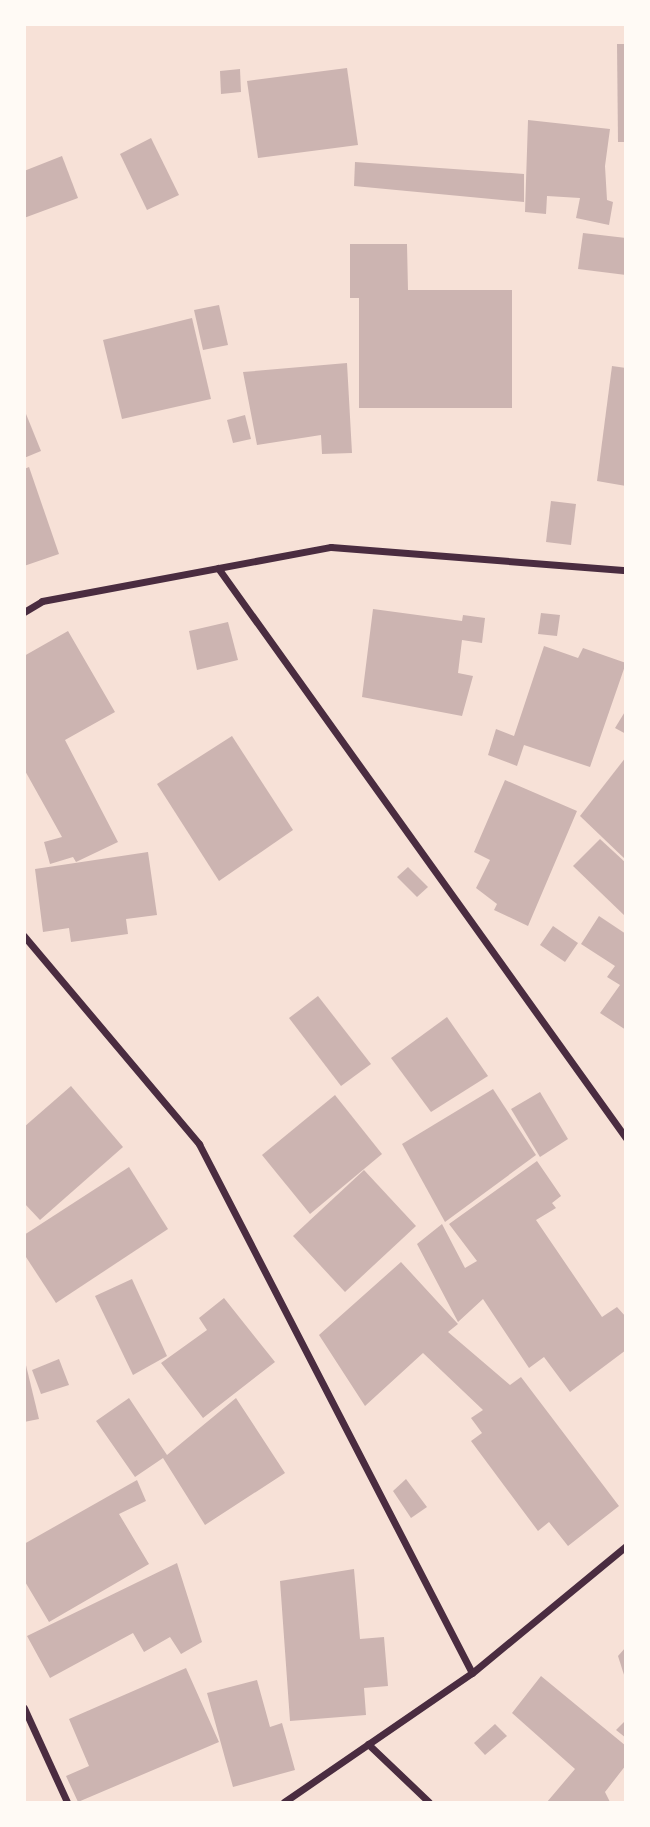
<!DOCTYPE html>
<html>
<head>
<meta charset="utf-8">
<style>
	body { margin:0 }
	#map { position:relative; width:650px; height:1827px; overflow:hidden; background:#f7e1d7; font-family:"Nunito Sans",sans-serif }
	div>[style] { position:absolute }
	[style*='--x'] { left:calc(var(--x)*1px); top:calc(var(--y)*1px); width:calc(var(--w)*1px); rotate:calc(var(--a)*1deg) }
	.building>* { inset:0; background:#ccb4b1 }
	.minor>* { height:7px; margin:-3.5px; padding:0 3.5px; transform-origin:3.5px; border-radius:3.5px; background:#4a2c40 }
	span { translate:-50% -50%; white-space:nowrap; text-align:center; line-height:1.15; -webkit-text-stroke:6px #fffaf5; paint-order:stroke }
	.frame { position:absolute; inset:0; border:26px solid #fffaf5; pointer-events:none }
</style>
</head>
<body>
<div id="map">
	<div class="building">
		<i style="clip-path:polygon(617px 44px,626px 44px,626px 142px,618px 142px)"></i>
		<i style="clip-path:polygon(347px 68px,358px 145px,258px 158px,247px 81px)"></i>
		<i style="clip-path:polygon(240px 69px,241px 92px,221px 94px,220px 71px)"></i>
		<i style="clip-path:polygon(528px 120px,610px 129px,605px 166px,607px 200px,613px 202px,609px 225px,576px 218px,580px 198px,547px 196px,546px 214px,525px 212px)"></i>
		<i style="clip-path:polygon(151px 138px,179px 195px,147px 210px,120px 154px)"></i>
		<i style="clip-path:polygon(62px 156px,78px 198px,24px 218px,24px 171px)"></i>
		<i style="clip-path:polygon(355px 162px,524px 174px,524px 202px,354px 186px)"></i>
		<i style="clip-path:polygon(583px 233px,626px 238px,626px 275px,578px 269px)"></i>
		<i style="clip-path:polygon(350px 244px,407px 244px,408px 290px,512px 290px,512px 408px,359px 408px,359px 298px,350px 298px)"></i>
		<i style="clip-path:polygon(219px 305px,228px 345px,203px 350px,194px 310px)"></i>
		<i style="clip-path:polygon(192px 318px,211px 399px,122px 419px,103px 340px)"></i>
		<i style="clip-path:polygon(347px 363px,352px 453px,322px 454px,321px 435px,257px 445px,243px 372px)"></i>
		<i style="clip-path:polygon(612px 366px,626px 368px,626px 486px,597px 481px)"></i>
		<i style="clip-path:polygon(24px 409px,41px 451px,24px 458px)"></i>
		<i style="clip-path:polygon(245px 415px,251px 439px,233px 443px,227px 420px)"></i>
		<i style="clip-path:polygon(29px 467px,59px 554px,24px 566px,24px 469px)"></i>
		<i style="clip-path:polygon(551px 501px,576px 504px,571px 545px,546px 542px)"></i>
		<i style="clip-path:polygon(373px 609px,462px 621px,463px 615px,485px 618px,482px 643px,462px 640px,458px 673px,473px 676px,462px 716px,362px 697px)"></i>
		<i style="clip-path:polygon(541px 613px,560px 615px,557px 636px,538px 634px)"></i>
		<i style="clip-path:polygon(228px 622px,238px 660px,197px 670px,189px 631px)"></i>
		<i style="clip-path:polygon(68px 631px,115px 712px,65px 740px,118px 842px,76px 862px,73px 857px,50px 864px,44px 842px,62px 837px,24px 769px,24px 656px)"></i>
		<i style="clip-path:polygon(544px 646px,578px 658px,583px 648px,626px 663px,590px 767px,524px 745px,517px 766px,488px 755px,496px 729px,514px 736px)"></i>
		<i style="clip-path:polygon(626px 710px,626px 734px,615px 728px)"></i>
		<i style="clip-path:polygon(232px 736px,293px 830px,219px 881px,157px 784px)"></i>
		<i style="clip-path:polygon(626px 757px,626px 860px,580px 816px)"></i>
		<i style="clip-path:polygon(505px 780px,577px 811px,528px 926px,494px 910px,497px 904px,476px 888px,490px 860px,474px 852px)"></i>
		<i style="clip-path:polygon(600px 839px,626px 863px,626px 917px,573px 866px)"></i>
		<i style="clip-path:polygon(148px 852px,157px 915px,126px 919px,128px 934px,71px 942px,69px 928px,43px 932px,35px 869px)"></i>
		<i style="clip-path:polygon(408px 867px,428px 887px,417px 897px,397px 877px)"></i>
		<i style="clip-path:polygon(599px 916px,626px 934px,626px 1030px,600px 1013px,620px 985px,607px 977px,615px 966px,581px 944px)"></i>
		<i style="clip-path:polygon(553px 926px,578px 943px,565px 962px,540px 945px)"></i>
		<i style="clip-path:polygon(318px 996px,371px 1064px,341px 1086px,289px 1018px)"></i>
		<i style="clip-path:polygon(447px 1017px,488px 1076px,431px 1112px,391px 1058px)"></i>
		<i style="clip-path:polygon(71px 1086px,123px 1147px,40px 1220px,24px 1203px,24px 1127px)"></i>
		<i style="clip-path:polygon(493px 1089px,536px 1155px,445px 1222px,402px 1144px)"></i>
		<i style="clip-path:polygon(540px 1092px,568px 1139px,540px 1157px,511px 1109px)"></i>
		<i style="clip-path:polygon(335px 1095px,382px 1154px,310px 1214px,262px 1155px)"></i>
		<i style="clip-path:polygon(537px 1161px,561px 1196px,552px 1203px,556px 1208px,536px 1220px,602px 1317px,617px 1307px,626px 1317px,626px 1350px,570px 1392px,544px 1357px,529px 1368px,483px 1299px,458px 1322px,417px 1244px,442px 1224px,465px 1268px,477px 1261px,449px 1224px)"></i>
		<i style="clip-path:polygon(129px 1167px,168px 1229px,56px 1303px,24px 1254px,24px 1235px)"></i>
		<i style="clip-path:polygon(364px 1170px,416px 1226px,345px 1292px,293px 1236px)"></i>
		<i style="clip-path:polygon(401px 1262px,458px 1324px,448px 1332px,510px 1385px,521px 1377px,619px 1506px,568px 1546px,549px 1522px,538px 1531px,471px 1441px,482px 1433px,471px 1418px,483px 1410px,423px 1353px,365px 1406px,319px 1335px)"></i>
		<i style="clip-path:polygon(132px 1279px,167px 1356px,133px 1375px,95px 1296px)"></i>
		<i style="clip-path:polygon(224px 1298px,275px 1362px,203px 1418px,161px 1363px,207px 1330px,199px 1318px)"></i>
		<i style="clip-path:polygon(24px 1357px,39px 1419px,24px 1422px)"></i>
		<i style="clip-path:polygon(59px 1359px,69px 1385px,41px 1394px,32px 1370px)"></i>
		<i style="clip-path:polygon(129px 1398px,167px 1455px,236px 1398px,285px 1473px,205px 1525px,163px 1458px,135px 1477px,96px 1421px)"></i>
		<i style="clip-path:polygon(406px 1479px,427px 1507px,411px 1518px,393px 1491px)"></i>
		<i style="clip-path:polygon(137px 1480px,146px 1501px,119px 1514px,149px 1564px,49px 1622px,24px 1580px,24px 1544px)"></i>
		<i style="clip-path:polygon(177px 1563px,202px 1642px,181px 1654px,170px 1637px,144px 1652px,133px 1633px,50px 1678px,27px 1636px)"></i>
		<i style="clip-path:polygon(354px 1569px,360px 1639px,384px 1637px,388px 1686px,364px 1688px,366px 1715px,290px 1721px,280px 1581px)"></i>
		<i style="clip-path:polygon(626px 1647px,626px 1678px,625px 1678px,618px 1656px)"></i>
		<i style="clip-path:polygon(186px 1668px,219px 1742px,78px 1802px,66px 1776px,89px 1766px,69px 1719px)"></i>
		<i style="clip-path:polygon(541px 1676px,626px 1746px,626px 1765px,605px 1792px,610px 1802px,547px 1802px,575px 1769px,512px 1713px)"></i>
		<i style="clip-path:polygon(257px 1680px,270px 1727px,282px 1723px,295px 1770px,233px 1787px,207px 1693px)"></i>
		<i style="clip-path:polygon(626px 1720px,626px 1738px,616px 1730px)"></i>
		<i style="clip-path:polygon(495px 1724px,507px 1736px,485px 1755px,474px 1743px)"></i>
	</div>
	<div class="minor">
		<i style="--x:218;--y:568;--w:701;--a:54.41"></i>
		<i style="--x:24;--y:612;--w:21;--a:-31"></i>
		<i style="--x:42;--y:601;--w:294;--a:-10.6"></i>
		<i style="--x:331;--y:547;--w:296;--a:4.5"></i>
		<i style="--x:24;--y:936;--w:272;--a:49.9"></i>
		<i style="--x:199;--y:1144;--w:595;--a:62.7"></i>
		<i style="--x:24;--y:1708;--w:103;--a:65.4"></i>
		<i style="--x:368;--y:1744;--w:84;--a:43.6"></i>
		<i style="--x:284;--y:1802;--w:228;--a:-34.5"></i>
		<i style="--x:472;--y:1673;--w:200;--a:-39.5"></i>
	</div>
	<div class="frame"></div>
</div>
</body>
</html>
